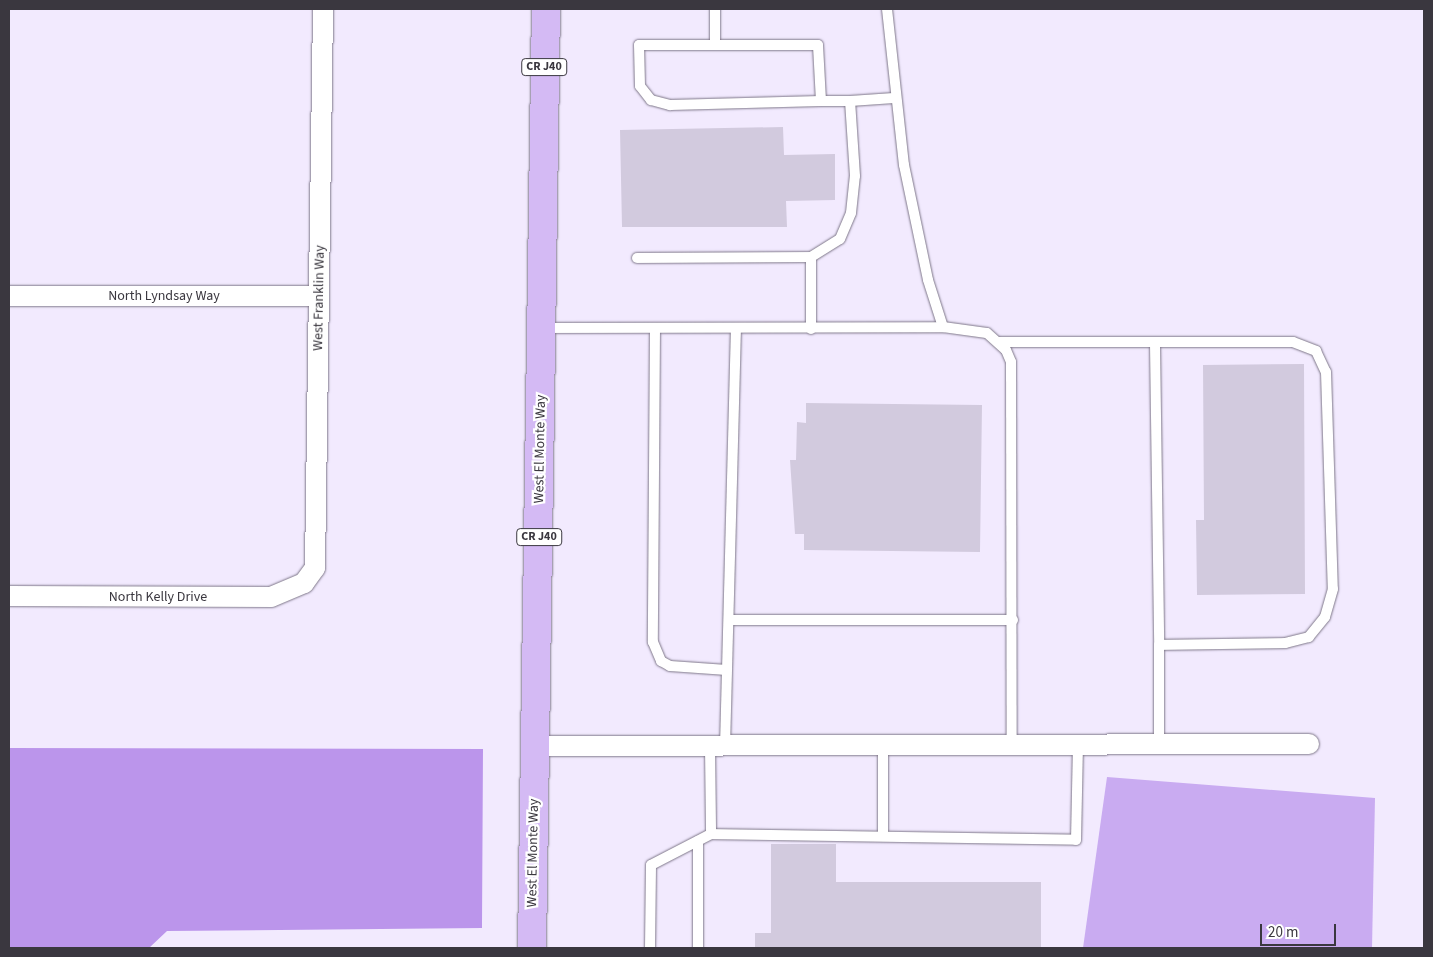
<!DOCTYPE html>
<html>
<head>
<meta charset="utf-8">
<style>
	body { margin:0 }
	#map { position:relative; width:1433px; height:957px; overflow:hidden; background:#f2eafe; font-family:"Source Sans 3",sans-serif }
	div>[style] { position:absolute }
	[style*='--x'] { left:calc(var(--x)*1px); top:calc(var(--y)*1px); width:calc(var(--w)*1px); rotate:calc(var(--a)*1deg) }
	.green>* { inset:0; background:#c9abf1 }
	.water>* { inset:0; background:#bb95eb }
	.building>* { inset:0; background:#d2cade }
	.roads { filter:drop-shadow(0 0 1px #7e7789) drop-shadow(0 0 1px #7e7789) }
	.service>* { height:10px; margin:-5px; padding:0 5px; transform-origin:5px; border-radius:5px; background:#fff }
	.minor>* { height:20px; margin:-10px; padding:0 10px; transform-origin:10px; border-radius:10px; background:#fff }
	.primary>* { height:28px; margin:-14px; padding:0 14px; transform-origin:14px; border-radius:14px; background:#d4baf4 }
	span { translate:-50% -50%; white-space:nowrap; text-align:center; line-height:1.15; -webkit-text-stroke:4.5px #fff; paint-order:stroke }
	.shield-label span { padding:1px 4px; background:#fff; border:1px solid; border-radius:4px; -webkit-text-stroke-width:0 }
	.shield-label { font-size:12px; color:#3a373f; font-weight:700 }
	.street-label { font-size:14px; color:#3a373f }
	.frame { position:absolute; inset:0; border:10px solid #3a373f; pointer-events:none }
	.scale { position:absolute; left:1260px; top:924px; width:76px; height:22px; box-sizing:border-box; border:2px solid #3a373f; border-top:0; padding-left:6px; font-size:15px; line-height:18px; white-space:nowrap; color:#3a373f; -webkit-text-stroke:4px #fff; paint-order:stroke }
</style>
</head>
<body>
<div id="map">
	<div class="green">
		<i style="clip-path:polygon(1107px 777px,1375px 798px,1372px 948px,1083px 948px)"></i>
	</div>
	<div class="water">
		<i style="clip-path:polygon(9px 748px,483px 749px,482px 928px,167px 931px,149px 948px,9px 948px)"></i>
	</div>
	<div class="building">
		<i style="clip-path:polygon(783px 127px,784px 155px,835px 154px,835px 200px,786px 201px,787px 227px,622px 227px,620px 130px)"></i>
		<i style="clip-path:polygon(1304px 364px,1305px 594px,1197px 595px,1196px 520px,1204px 520px,1203px 365px)"></i>
		<i style="clip-path:polygon(806px 403px,982px 405px,980px 552px,804px 550px,804px 534px,795px 534px,790px 460px,796px 460px,797px 422px,806px 423px)"></i>
		<i style="clip-path:polygon(771px 844px,836px 844px,836px 882px,1041px 882px,1041px 948px,755px 948px,755px 933px,771px 933px)"></i>
	</div>
	<div class="roads">
		<div class="service">
			<i style="--x:715;--y:9;--w:35;--a:90"></i>
			<i style="--x:887;--y:9;--w:157;--a:83.8"></i>
			<i style="--x:904;--y:165;--w:117;--a:78.2"></i>
			<i style="--x:928;--y:280;--w:49;--a:72.3"></i>
			<i style="--x:943;--y:327;--w:44;--a:7.8"></i>
			<i style="--x:987;--y:333;--w:25;--a:42"></i>
			<i style="--x:1006;--y:350;--w:13;--a:67"></i>
			<i style="--x:1011;--y:362;--w:383;--a:89.9"></i>
			<i style="--x:821;--y:101;--w:56;--a:-93.1"></i>
			<i style="--x:818;--y:45;--w:179;--a:180"></i>
			<i style="--x:639;--y:45;--w:41;--a:88.6"></i>
			<i style="--x:640;--y:86;--w:18;--a:52"></i>
			<i style="--x:651;--y:100;--w:20;--a:15"></i>
			<i style="--x:670;--y:105;--w:151;--a:-1.5"></i>
			<i style="--x:821;--y:101;--w:29;--a:0"></i>
			<i style="--x:811;--y:257;--w:34;--a:-32"></i>
			<i style="--x:840;--y:239;--w:28;--a:-67"></i>
			<i style="--x:851;--y:213;--w:37;--a:-84"></i>
			<i style="--x:855;--y:176;--w:75;--a:-93.8"></i>
			<i style="--x:850;--y:101;--w:44;--a:-3.9"></i>
			<i style="--x:637;--y:258;--w:174;--a:-0.3"></i>
			<i style="--x:811;--y:257;--w:72;--a:90"></i>
			<i style="--x:542;--y:328;--w:401;--a:-0.1"></i>
			<i style="--x:655;--y:328;--w:314;--a:90.4"></i>
			<i style="--x:653;--y:642;--w:21;--a:67"></i>
			<i style="--x:661;--y:661;--w:10;--a:29"></i>
			<i style="--x:670;--y:666;--w:57;--a:4"></i>
			<i style="--x:999;--y:342;--w:294;--a:0"></i>
			<i style="--x:1293;--y:342;--w:25;--a:21"></i>
			<i style="--x:1316;--y:351;--w:23;--a:65"></i>
			<i style="--x:1326;--y:372;--w:217;--a:88.2"></i>
			<i style="--x:1333;--y:589;--w:29;--a:106"></i>
			<i style="--x:1325;--y:617;--w:26;--a:129"></i>
			<i style="--x:1309;--y:637;--w:25;--a:166"></i>
			<i style="--x:1285;--y:643;--w:126;--a:179.1"></i>
			<i style="--x:1159;--y:645;--w:99;--a:90"></i>
			<i style="--x:1155;--y:344;--w:301;--a:89.2"></i>
			<i style="--x:730;--y:620;--w:283;--a:0"></i>
			<i style="--x:710;--y:747;--w:87;--a:89.3"></i>
			<i style="--x:711;--y:834;--w:365;--a:0.9"></i>
			<i style="--x:1076;--y:840;--w:94;--a:-88.8"></i>
			<i style="--x:725;--y:747;--w:419;--a:-88.5"></i>
			<i style="--x:883;--y:747;--w:87;--a:90"></i>
			<i style="--x:650;--y:948;--w:83;--a:-89.3"></i>
			<i style="--x:651;--y:865;--w:68;--a:-27.3"></i>
			<i style="--x:698;--y:948;--w:107;--a:-90"></i>
		</div>
		<div class="minor">
			<i style="--x:9;--y:296;--w:310;--a:0"></i>
			<i style="--x:9;--y:596;--w:262;--a:0.2"></i>
			<i style="--x:271;--y:597;--w:36;--a:-23"></i>
			<i style="--x:304;--y:583;--w:19;--a:-54"></i>
			<i style="--x:315;--y:568;--w:559;--a:-89.18"></i>
			<i style="--x:535;--y:746;--w:774;--a:-0.15"></i>
		</div>
		<div class="primary">
			<i style="--x:532;--y:948;--w:939;--a:-89.15"></i>
		</div>
	</div>
	<div class="shield-label">
		<span style="left:544px;top:67px">CR J40</span>
		<span style="left:539px;top:537px">CR J40</span>
	</div>
	<div class="street-label">
		<span style="left:164px;top:296px">North Lyndsay Way</span>
		<span style="left:319px;top:298px;rotate:-89deg">West Franklin Way</span>
		<span style="left:540px;top:449px;rotate:-89deg">West El Monte Way</span>
		<span style="left:158px;top:597px">North Kelly Drive</span>
		<span style="left:533px;top:853px;rotate:-89deg">West El Monte Way</span>
	</div>
	<div class="frame"></div>
	<div class="scale">20 m</div>
</div>
</body>
</html>
